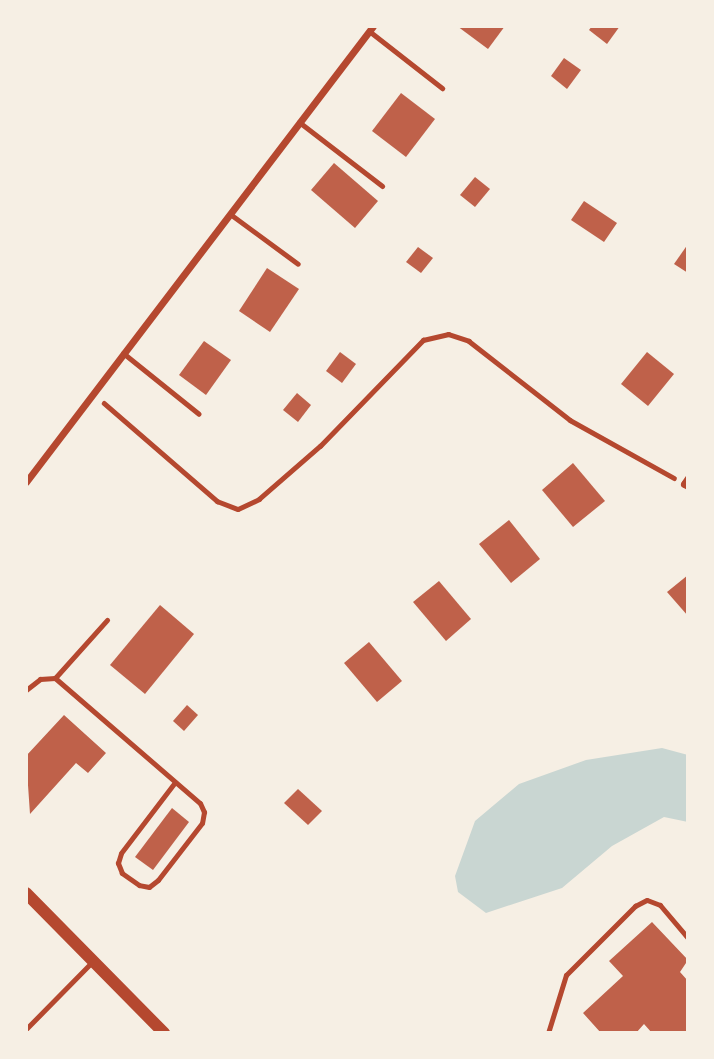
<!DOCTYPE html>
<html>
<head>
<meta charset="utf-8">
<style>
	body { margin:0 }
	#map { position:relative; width:714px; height:1059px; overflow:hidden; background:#f6efe4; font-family:Helvetica,sans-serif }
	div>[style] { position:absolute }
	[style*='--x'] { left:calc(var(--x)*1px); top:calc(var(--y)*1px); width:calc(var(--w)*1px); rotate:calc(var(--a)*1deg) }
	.water>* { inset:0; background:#c9d6d2 }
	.building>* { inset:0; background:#bf614a }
	.path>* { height:4.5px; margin:-2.25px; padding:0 2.25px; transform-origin:2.25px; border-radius:2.25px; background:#b5482f }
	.service>* { height:5px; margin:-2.5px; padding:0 2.5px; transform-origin:2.5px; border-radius:2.5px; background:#b5482f }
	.minor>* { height:7px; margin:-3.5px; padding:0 3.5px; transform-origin:3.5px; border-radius:3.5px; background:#b5482f }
	.tertiary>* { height:12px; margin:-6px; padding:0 6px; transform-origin:6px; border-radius:6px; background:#b5482f }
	span { translate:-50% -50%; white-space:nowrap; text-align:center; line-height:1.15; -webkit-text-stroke:7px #f6efe4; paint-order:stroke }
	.frame { position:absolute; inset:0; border:28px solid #f6efe4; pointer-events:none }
</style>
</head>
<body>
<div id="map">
	<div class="water">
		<i style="clip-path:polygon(662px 748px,688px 755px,688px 822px,664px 817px,612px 846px,562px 888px,486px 913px,458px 892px,455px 876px,475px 821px,519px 784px,586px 760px)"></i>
	</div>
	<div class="building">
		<i style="clip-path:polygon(457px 26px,505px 26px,488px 49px)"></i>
		<i style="clip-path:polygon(592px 26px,620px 26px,607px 44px,589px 30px)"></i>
		<i style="clip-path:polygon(564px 58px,581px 70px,567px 89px,551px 76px)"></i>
		<i style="clip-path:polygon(401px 93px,435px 119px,406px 157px,372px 131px)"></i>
		<i style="clip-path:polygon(334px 163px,378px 201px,355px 228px,311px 190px)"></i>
		<i style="clip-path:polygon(475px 177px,490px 189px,475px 207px,460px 195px)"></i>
		<i style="clip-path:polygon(584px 201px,617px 223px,604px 242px,571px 220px)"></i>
		<i style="clip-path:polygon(688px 244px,688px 273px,674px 264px)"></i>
		<i style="clip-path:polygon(418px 247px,433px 258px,421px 273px,406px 262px)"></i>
		<i style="clip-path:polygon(267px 268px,299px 289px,270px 332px,239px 311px)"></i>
		<i style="clip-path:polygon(204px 341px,231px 360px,206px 395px,179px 375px)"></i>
		<i style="clip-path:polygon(340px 352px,356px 364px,342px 383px,326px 371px)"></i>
		<i style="clip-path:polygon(647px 352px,674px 374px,648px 406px,621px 384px)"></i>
		<i style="clip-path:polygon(297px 393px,311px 405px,298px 422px,283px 410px)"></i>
		<i style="clip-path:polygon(573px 463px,605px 501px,573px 527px,542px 490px)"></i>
		<i style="clip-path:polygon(509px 520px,540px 559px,511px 583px,479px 544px)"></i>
		<i style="clip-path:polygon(688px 575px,688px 616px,667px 592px)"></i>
		<i style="clip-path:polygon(439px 581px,471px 619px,446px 641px,413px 602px)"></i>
		<i style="clip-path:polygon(160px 605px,194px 634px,145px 694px,110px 665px)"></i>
		<i style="clip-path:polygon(369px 642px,402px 681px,377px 702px,344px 663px)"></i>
		<i style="clip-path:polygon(187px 705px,198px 715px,184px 731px,173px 721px)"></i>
		<i style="clip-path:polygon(64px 715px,106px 753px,88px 773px,76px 763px,30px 814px,26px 756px)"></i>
		<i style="clip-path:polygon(298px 789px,322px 811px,308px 825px,284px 803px)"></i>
		<i style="clip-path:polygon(172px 808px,189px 822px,153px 870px,135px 857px)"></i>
		<i style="clip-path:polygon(652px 922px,688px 960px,680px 972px,688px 981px,688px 1032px,652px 1033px,644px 1024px,636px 1033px,601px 1033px,583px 1013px,623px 976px,609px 961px)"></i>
	</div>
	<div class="path">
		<i style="--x:104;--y:403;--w:150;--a:40.9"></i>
		<i style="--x:217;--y:501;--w:22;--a:21"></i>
		<i style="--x:238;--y:509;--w:23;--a:-25"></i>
		<i style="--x:259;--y:499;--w:81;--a:-41"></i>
		<i style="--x:320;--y:446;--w:148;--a:-45.8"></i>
		<i style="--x:423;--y:340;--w:26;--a:-13"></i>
		<i style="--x:448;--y:334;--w:22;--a:18"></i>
		<i style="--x:469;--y:341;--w:128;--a:38"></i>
		<i style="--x:570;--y:420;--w:119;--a:29.1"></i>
	</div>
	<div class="service">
		<i style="--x:369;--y:31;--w:93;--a:38"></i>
		<i style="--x:299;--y:122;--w:105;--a:37.6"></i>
		<i style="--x:230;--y:214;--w:84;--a:36.3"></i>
		<i style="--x:123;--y:353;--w:97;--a:38.8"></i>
		<i style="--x:55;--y:678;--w:78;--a:-48.1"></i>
		<i style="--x:26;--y:690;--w:18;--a:-38"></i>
		<i style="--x:40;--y:679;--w:15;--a:-4"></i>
		<i style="--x:55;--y:678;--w:191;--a:40.8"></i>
		<i style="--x:200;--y:803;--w:10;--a:66"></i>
		<i style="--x:204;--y:812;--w:11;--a:100"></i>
		<i style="--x:202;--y:823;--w:72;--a:127.7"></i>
		<i style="--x:158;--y:880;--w:11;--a:142"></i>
		<i style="--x:149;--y:887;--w:10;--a:-169"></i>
		<i style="--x:139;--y:885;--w:21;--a:-145"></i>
		<i style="--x:122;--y:873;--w:11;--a:-112"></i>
		<i style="--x:118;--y:863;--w:10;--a:-73"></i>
		<i style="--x:121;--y:853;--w:89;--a:-52.7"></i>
		<i style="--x:26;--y:1029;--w:95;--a:-45.4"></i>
		<i style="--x:548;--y:1033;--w:61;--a:-72.8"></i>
		<i style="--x:566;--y:975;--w:98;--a:-45"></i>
		<i style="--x:635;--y:906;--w:13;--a:-27"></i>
		<i style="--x:647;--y:900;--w:14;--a:21"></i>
		<i style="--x:660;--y:905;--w:43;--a:49.7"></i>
	</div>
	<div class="minor">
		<i style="--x:688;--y:478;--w:7;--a:124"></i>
		<i style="--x:684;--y:484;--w:4;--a:27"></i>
		<i style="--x:26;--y:482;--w:573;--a:-52.73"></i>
	</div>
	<div class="tertiary">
		<i style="--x:26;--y:893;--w:197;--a:45.4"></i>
	</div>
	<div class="frame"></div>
</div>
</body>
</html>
